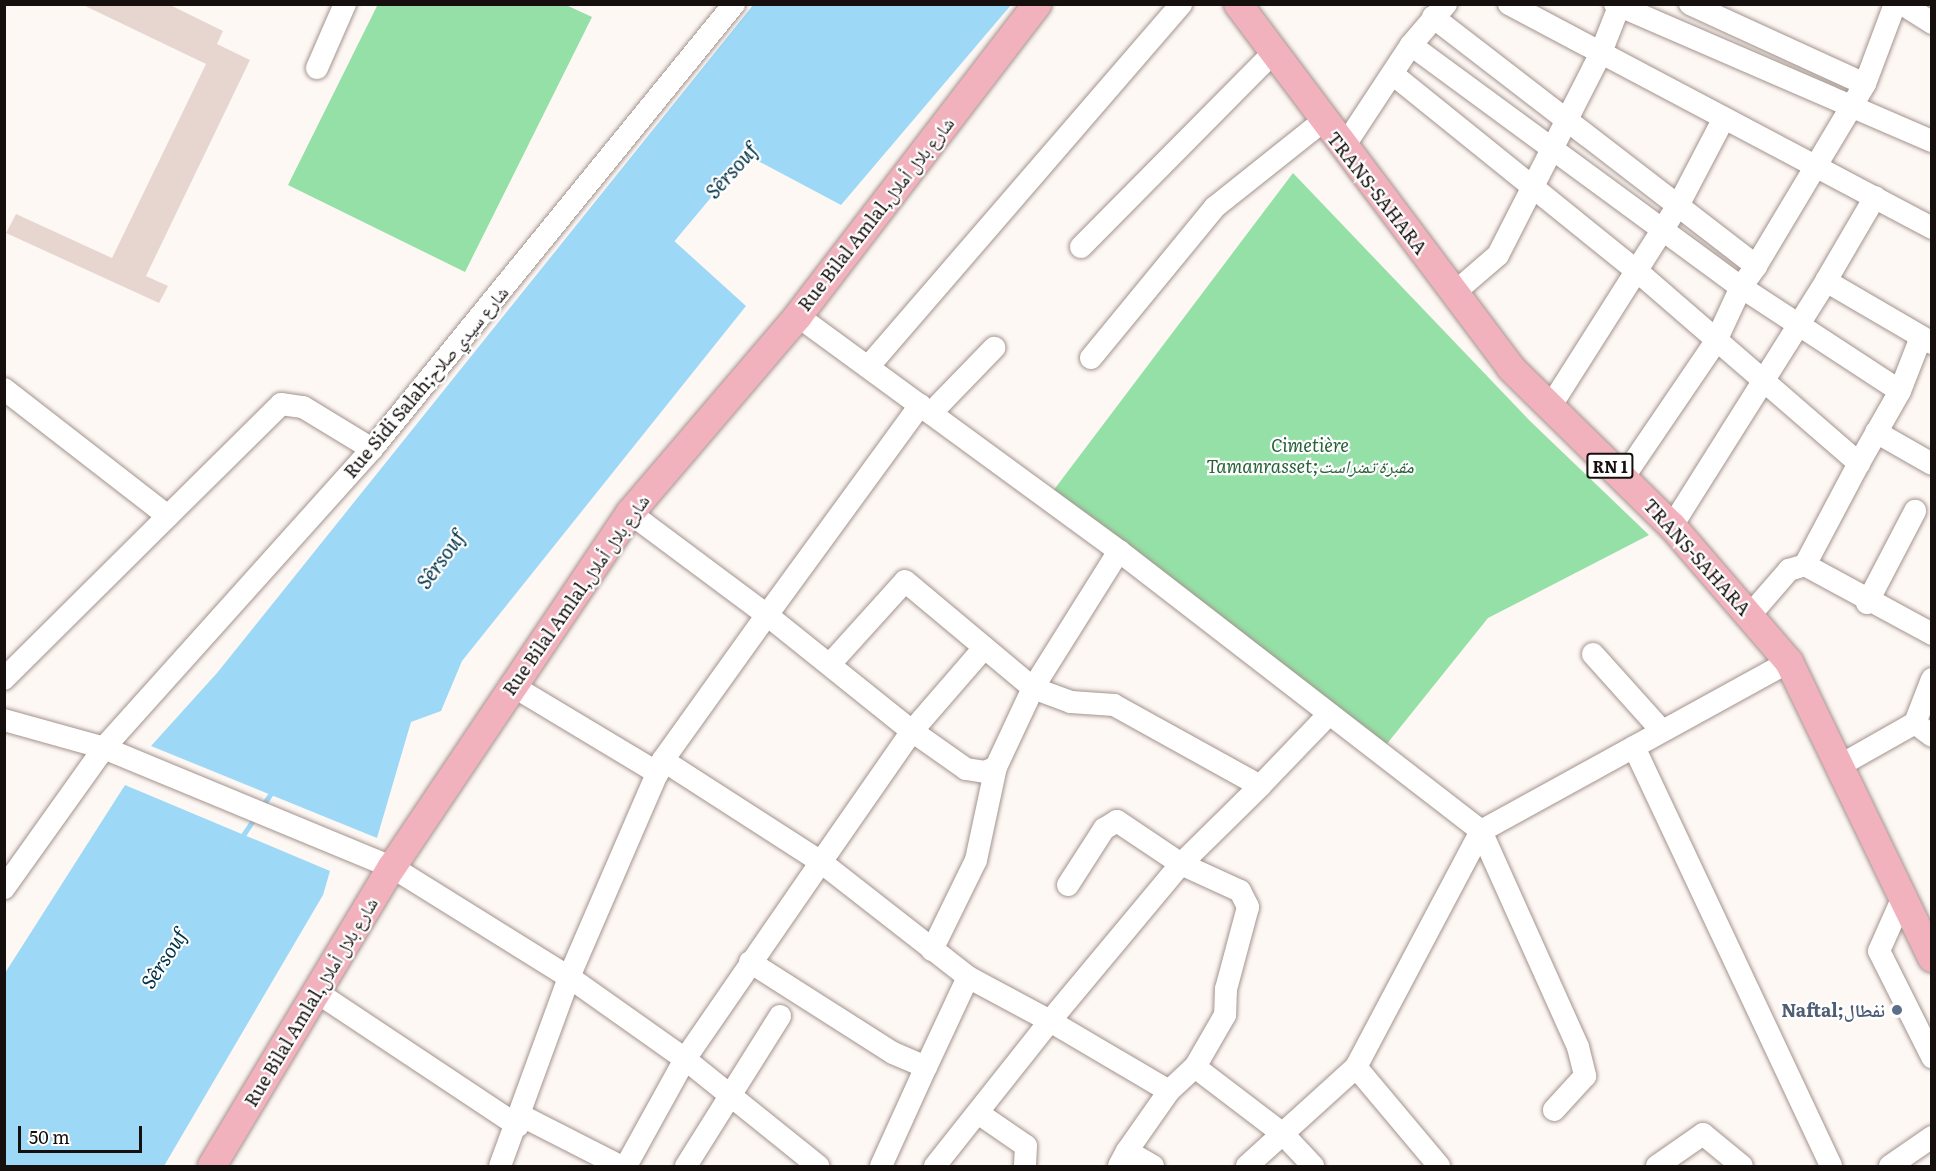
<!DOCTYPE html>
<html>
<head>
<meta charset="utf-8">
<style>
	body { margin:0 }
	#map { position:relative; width:1936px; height:1171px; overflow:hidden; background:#fef8f5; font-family:Literata,"Noto Naskh Arabic",serif }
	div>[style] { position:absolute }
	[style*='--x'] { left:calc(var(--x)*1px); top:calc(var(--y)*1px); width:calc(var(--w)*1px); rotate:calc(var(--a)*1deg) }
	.green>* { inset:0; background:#95e0a6 }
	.water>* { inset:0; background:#9dd8f7 }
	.stream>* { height:5px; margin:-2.5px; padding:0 2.5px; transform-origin:2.5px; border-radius:2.5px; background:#9dd8f7 }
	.building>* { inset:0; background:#e7d6d0 }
	.roads { filter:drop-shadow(0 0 2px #a3938d) drop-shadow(0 0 2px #a3938d) }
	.minor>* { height:22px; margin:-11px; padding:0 11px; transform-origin:11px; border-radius:11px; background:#fff }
	.major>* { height:28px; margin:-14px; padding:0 14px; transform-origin:14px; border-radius:14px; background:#f1b2be }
	.dots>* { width:16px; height:16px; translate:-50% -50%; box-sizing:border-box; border:3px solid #fff; border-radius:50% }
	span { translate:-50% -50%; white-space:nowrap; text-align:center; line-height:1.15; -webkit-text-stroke:4.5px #fff; paint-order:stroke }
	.shield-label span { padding:2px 4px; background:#fff; border:2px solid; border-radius:4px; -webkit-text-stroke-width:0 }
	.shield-label { font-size:16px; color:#15100e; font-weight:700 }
	.street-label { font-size:18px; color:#15100e }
	.park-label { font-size:18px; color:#266137; font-style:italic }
	.service-label { font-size:18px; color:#4e5e75; font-weight:700 }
	.right { translate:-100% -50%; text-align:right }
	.water-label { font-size:20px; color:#003448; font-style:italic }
	.frame { position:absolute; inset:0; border:6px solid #15100e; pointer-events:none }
	.scale { position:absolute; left:18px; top:1126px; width:124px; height:27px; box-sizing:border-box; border:3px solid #15100e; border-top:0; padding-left:8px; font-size:18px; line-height:21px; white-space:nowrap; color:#15100e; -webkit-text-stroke:4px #fff; paint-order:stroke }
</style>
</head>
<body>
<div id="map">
	<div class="green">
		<i style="clip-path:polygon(378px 4px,566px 5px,592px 17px,465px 272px,288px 185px)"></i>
		<i style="clip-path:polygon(1293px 173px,1530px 421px,1649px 535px,1488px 618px,1386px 745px,1053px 491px)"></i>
	</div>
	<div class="water">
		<i style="clip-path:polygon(753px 5px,1011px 5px,841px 205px,743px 153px,672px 239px,746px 306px,462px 661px,441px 711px,411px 722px,377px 838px,151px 746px,217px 673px)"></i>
		<i style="clip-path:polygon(125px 785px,330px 871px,323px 895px,164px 1166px,5px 1166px,5px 973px)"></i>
	</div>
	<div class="stream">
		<i style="--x:668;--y:244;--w:120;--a:-50.1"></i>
		<i style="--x:261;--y:808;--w:23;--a:-56"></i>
		<i style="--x:239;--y:841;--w:30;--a:-56"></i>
	</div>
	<div class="building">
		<i style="clip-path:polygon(81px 4px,168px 4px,223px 31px,217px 44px,250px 60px,146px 276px,168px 286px,159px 303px,6px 233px,16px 214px,112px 258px,206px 64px)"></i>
	</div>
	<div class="roads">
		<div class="minor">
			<i style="--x:734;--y:4;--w:574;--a:129.13"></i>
			<i style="--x:372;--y:449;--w:402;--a:131.9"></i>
			<i style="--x:104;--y:748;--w:312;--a:22.5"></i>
			<i style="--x:392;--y:867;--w:208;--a:31.9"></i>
			<i style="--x:569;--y:977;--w:236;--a:-66.6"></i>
			<i style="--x:663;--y:760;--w:178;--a:-54.4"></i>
			<i style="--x:767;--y:615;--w:186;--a:38.7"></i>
			<i style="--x:912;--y:731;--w:160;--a:124.8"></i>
			<i style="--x:821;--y:862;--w:187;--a:38"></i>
			<i style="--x:968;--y:977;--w:93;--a:28.2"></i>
			<i style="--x:1050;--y:1021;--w:204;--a:-50.2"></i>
			<i style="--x:1181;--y:864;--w:111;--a:-44.6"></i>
			<i style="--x:1509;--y:4;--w:479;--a:27.9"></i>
			<i style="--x:1615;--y:4;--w:345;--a:23.4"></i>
			<i style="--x:1690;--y:4;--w:192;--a:24.6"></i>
			<i style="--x:1902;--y:4;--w:36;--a:32"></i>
			<i style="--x:1433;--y:17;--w:408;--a:37.6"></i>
			<i style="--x:1756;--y:266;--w:212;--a:-59.1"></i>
			<i style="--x:1865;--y:84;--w:85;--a:-69.4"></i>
			<i style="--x:1411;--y:45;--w:409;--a:36.3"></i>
			<i style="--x:1741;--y:287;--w:26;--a:-54"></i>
			<i style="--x:317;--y:68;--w:70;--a:-66.4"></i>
			<i style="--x:1395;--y:76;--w:311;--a:38.9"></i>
			<i style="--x:1637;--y:271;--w:294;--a:40.9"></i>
			<i style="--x:1859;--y:463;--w:83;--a:-60.3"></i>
			<i style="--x:1900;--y:391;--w:58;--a:-68.7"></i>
			<i style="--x:1343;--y:148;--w:123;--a:-56.6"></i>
			<i style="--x:1411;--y:45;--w:54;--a:-49.5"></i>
			<i style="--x:1875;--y:197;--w:97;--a:120.3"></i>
			<i style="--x:1826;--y:281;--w:123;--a:30.3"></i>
			<i style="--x:1081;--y:247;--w:273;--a:-45.3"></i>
			<i style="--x:1454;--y:293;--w:58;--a:-40.8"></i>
			<i style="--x:1498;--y:255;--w:225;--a:-63"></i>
			<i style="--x:1600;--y:55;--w:55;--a:-68.6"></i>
			<i style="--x:798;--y:316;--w:398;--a:36.2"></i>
			<i style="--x:1119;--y:551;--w:458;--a:37.7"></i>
			<i style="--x:1481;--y:831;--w:351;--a:-28.8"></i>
			<i style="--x:1091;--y:358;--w:195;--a:-50.6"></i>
			<i style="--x:1215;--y:207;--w:137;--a:-38.5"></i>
			<i style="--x:868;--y:367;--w:479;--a:-49.2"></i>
			<i style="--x:4;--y:389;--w:207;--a:37.8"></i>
			<i style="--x:168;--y:516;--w:231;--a:135.2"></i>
			<i style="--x:1550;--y:407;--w:241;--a:-57.6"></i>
			<i style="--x:1679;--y:204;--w:97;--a:-62.4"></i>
			<i style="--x:931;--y:413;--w:91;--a:-45.9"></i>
			<i style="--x:1876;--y:432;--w:64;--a:29.7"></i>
			<i style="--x:1623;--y:478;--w:166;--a:-55.8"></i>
			<i style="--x:1716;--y:341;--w:60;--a:-65.2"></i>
			<i style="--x:1741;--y:287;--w:190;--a:33.2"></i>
			<i style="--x:630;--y:513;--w:171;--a:36.7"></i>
			<i style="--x:767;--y:615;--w:260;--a:-53.9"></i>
			<i style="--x:168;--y:516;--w:159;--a:-44.7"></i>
			<i style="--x:281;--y:404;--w:22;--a:8"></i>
			<i style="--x:303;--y:407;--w:81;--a:31.3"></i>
			<i style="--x:1672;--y:526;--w:289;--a:-57.8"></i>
			<i style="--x:1805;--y:565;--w:115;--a:-62.1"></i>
			<i style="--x:1867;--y:603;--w:104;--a:-62.4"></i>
			<i style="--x:1750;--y:615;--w:60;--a:-49.1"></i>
			<i style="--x:1789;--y:570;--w:17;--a:-17"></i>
			<i style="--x:1805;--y:565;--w:145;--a:28.5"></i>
			<i style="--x:984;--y:648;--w:110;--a:130.9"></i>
			<i style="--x:912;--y:731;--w:66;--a:35.1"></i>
			<i style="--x:966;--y:769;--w:19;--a:9"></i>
			<i style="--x:985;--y:772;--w:12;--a:-24"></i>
			<i style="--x:996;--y:767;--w:87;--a:-64.9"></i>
			<i style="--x:1033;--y:688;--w:162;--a:-57.9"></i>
			<i style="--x:1593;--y:654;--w:103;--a:48.1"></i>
			<i style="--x:831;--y:663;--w:110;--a:-47.9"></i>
			<i style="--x:905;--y:581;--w:167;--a:39.9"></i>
			<i style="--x:1033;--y:688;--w:40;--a:20.2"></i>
			<i style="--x:1071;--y:702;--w:43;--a:4"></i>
			<i style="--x:1114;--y:705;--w:167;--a:29"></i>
			<i style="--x:1260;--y:786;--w:100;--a:-46.2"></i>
			<i style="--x:513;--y:686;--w:169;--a:31"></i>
			<i style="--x:4;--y:720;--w:104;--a:15.6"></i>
			<i style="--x:104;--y:748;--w:172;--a:125.5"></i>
			<i style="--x:1915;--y:723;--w:21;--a:37"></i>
			<i style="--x:1634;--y:747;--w:463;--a:64.8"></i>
			<i style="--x:1839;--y:766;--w:87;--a:-29.5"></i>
			<i style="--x:1915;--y:723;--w:47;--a:-68.9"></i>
			<i style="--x:1068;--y:885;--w:67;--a:-57.3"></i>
			<i style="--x:1104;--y:829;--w:15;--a:-32"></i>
			<i style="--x:1117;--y:821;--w:77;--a:33.9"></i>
			<i style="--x:1181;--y:864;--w:65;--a:24.6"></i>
			<i style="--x:1240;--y:891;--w:18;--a:63"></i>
			<i style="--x:1248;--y:907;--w:85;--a:105"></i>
			<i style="--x:1226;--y:989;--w:26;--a:92"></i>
			<i style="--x:1225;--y:1015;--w:60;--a:120"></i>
			<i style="--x:1903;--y:897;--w:59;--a:114"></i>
			<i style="--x:1879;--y:951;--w:119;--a:63.4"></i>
			<i style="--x:932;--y:950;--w:100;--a:-63.9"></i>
			<i style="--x:976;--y:860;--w:95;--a:-77.9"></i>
			<i style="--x:750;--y:962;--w:169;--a:32.5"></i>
			<i style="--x:893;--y:1053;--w:36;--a:23"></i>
			<i style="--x:926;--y:1067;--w:99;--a:-65"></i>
			<i style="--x:318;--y:993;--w:240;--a:33.6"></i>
			<i style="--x:1356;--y:1067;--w:129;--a:50"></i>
			<i style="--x:978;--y:1113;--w:58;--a:34.5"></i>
			<i style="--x:1026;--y:1146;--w:20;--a:93"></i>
			<i style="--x:522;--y:1116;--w:110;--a:27"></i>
			<i style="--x:1127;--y:1151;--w:73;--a:-55"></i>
			<i style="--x:1169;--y:1091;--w:35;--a:-43"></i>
			<i style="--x:1195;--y:1067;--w:111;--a:37.3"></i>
			<i style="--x:1283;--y:1134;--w:44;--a:46.8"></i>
			<i style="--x:500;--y:1166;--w:201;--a:-69.9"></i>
			<i style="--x:569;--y:977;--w:142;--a:35.3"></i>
			<i style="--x:685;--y:1059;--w:239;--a:-55.4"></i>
			<i style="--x:821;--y:862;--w:188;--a:-147.2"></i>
			<i style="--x:626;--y:1166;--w:122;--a:-61.1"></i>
			<i style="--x:685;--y:1059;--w:171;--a:38.8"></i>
			<i style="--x:686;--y:1166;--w:177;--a:-57.9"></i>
			<i style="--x:881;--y:1166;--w:109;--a:-65.6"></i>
			<i style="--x:935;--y:1166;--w:185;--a:-51.6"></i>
			<i style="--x:1050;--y:1021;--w:138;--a:30.5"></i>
			<i style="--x:1119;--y:1166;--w:17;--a:-62"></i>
			<i style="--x:1127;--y:1151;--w:30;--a:30"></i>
			<i style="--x:1247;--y:1166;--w:147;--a:-42.2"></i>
			<i style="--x:1356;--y:1067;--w:267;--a:-62.1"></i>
			<i style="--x:1481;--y:831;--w:237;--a:65.8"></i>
			<i style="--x:1578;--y:1047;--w:30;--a:76"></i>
			<i style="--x:1585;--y:1076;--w:46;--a:132.4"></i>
			<i style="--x:1657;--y:1166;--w:56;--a:-34.8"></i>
			<i style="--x:1703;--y:1134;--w:50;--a:39.4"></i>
			<i style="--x:1890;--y:1166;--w:51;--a:-34.6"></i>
		</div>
		<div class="major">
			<i style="--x:1238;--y:4;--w:455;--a:53.1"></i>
			<i style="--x:1511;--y:368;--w:226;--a:44.5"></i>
			<i style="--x:1672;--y:526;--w:179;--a:49.3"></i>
			<i style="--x:1789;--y:662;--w:329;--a:64.2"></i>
			<i style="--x:212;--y:1166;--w:349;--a:-59"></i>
			<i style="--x:392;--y:867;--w:427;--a:-56.1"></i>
			<i style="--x:630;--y:513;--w:259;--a:-49.5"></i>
			<i style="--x:798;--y:316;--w:393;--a:-52.5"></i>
		</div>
	</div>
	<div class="dots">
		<i style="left:1897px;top:1010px;background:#5c6f8a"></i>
	</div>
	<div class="shield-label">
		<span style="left:1610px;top:466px">RN 1</span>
	</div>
	<div class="street-label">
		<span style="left:1377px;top:193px;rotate:52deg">TRANS-SAHARA</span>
		<span style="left:876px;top:214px;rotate:-52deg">Rue Bilal Amlal,شارع بلال أملال</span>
		<span style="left:426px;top:382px;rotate:-50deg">Rue Sidi Salah;شارع سيدي صلاح</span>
		<span style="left:1697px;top:557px;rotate:48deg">TRANS-SAHARA</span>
		<span style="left:576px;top:595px;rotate:-55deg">Rue Bilal Amlal,شارع بلال أملال</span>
		<span style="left:311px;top:1002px;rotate:-59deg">Rue Bilal Amlal,شارع بلال أملال</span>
	</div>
	<div class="park-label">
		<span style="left:1310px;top:456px">Cimetière<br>Tamanrasset;مقبرة تمنراست</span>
	</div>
	<div class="service-label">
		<span class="right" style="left:1885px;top:1010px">Naftal;نفطال</span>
	</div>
	<div class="water-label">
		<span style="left:731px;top:170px;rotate:-48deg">Sêrsouf</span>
		<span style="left:440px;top:559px;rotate:-54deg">Sêrsouf</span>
		<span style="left:163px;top:958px;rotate:-57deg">Sêrsouf</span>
	</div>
	<div class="frame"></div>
	<div class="scale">50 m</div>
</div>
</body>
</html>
